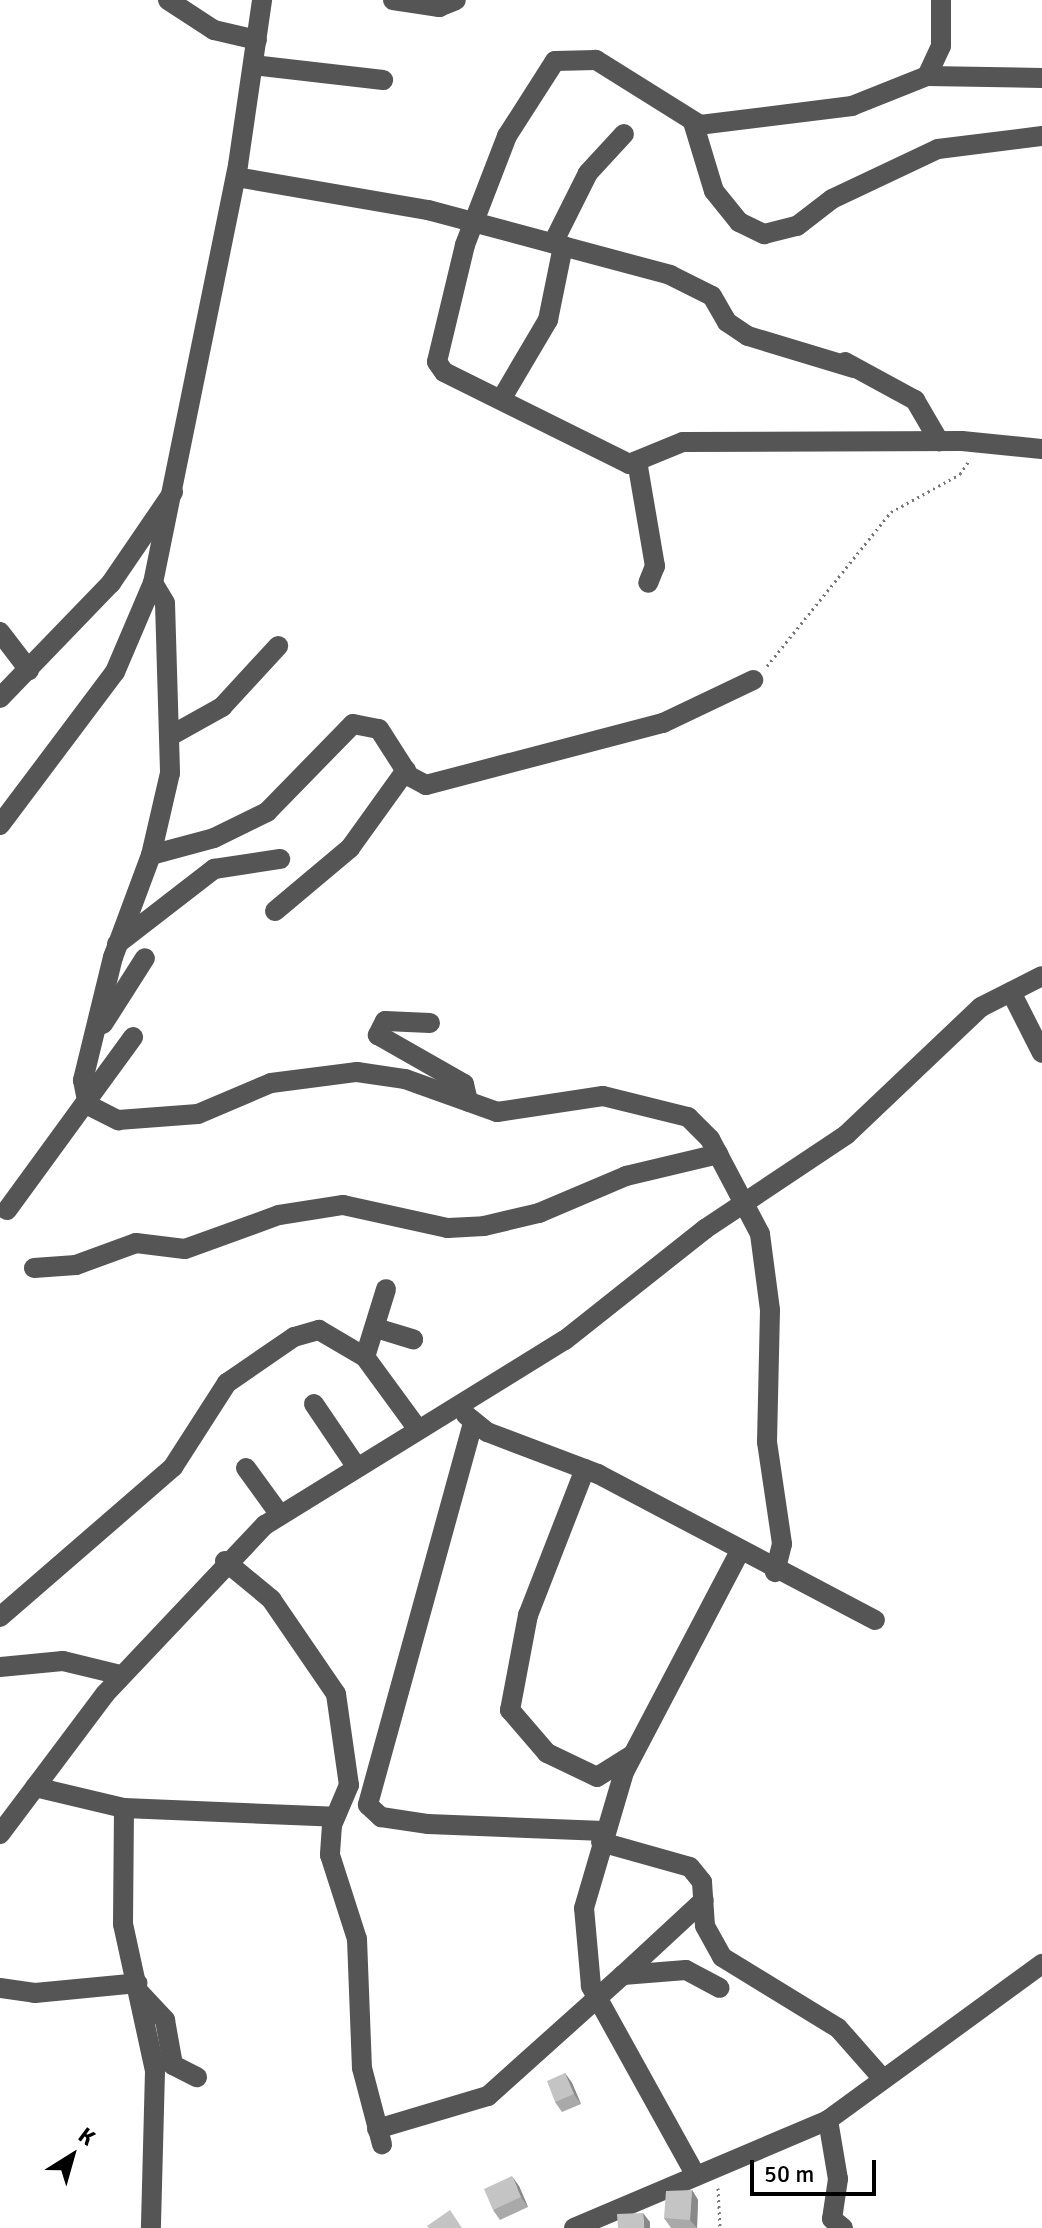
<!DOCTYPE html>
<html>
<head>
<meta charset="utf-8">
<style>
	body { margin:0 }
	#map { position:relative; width:1042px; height:2228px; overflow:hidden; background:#fff; font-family:Signika,sans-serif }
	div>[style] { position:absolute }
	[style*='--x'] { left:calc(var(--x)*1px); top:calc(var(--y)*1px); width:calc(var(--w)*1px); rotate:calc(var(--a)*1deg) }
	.path>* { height:3px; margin-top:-1.5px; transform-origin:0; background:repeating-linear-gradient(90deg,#777 0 2px,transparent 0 6px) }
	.minor>* { height:20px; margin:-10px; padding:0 10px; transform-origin:10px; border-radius:10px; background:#555 }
	.wall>* { inset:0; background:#a9a9a9 }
	.shaded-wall>* { inset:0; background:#898989 }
	.building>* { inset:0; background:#c4c4c4 }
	span { translate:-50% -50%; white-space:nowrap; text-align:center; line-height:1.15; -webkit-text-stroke:6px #fff; paint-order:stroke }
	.north { position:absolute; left:32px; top:2116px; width:80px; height:80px; -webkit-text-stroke:6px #fff; paint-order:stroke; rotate:37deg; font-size:22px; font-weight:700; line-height:32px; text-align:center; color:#000 }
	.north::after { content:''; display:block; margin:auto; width:28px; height:36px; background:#000; clip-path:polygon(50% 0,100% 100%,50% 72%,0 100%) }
	.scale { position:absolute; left:750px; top:2160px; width:126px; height:36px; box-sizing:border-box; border:4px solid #000; border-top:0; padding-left:10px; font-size:24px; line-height:28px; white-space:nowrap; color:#000; -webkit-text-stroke:6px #fff; paint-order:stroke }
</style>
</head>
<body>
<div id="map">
	<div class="path">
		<i style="--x:767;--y:666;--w:198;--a:-51.2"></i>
		<i style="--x:891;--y:512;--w:79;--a:-28.8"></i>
		<i style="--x:960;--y:474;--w:18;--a:-56"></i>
		<i style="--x:718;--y:2188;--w:40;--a:87.1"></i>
	</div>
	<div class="minor">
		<i style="--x:168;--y:0;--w:55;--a:33.1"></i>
		<i style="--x:214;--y:30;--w:44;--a:13.1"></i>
		<i style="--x:393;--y:0;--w:47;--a:8.7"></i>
		<i style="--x:439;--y:7;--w:18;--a:-22"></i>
		<i style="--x:941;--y:0;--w:46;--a:90"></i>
		<i style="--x:941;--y:46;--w:33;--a:115"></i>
		<i style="--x:927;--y:76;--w:81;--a:158.2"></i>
		<i style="--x:852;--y:106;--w:153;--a:172.9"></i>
		<i style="--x:700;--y:125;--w:123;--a:-148"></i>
		<i style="--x:596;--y:60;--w:41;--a:178.6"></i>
		<i style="--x:555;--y:61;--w:89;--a:122.6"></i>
		<i style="--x:507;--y:136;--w:117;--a:111.1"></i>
		<i style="--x:465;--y:245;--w:120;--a:103.5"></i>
		<i style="--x:437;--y:362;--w:12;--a:55"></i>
		<i style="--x:444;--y:372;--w:207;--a:26.4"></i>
		<i style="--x:629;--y:464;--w:58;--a:-22.2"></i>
		<i style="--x:683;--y:442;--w:279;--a:-0.2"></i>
		<i style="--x:962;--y:441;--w:80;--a:5.7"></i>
		<i style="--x:253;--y:65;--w:131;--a:6.6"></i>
		<i style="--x:927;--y:76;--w:115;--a:1"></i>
		<i style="--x:693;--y:122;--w:72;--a:73.1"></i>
		<i style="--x:714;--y:191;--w:40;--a:51"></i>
		<i style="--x:739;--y:222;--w:28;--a:26"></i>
		<i style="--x:764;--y:234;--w:34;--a:-14"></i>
		<i style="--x:797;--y:226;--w:44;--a:-37.6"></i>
		<i style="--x:832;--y:199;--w:117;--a:-25.3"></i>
		<i style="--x:938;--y:149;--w:105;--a:-7.1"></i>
		<i style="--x:236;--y:177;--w:195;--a:9.8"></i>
		<i style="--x:428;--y:210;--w:251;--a:15"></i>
		<i style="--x:670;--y:275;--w:47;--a:26.6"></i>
		<i style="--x:712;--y:296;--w:30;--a:60"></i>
		<i style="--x:727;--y:322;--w:25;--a:34"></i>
		<i style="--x:748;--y:336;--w:111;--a:16.8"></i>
		<i style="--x:553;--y:243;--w:78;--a:-63.4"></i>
		<i style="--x:588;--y:173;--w:53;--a:-47.3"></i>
		<i style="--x:845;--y:362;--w:80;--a:28.5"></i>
		<i style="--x:915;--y:400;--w:48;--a:59.7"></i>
		<i style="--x:502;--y:398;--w:91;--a:-59.5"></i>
		<i style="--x:548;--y:320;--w:76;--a:-78.5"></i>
		<i style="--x:637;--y:461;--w:107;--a:80.3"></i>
		<i style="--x:655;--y:566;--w:18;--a:112"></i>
		<i style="--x:153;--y:583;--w:23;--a:59"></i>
		<i style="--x:165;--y:603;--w:170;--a:88.3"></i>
		<i style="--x:170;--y:773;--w:84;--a:103"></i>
		<i style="--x:151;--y:855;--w:109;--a:110.4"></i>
		<i style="--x:113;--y:957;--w:127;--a:103.7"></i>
		<i style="--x:83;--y:1080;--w:25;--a:79"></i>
		<i style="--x:88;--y:1105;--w:34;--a:27"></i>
		<i style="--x:118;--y:1120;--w:80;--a:-4.3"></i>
		<i style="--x:198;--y:1114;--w:79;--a:-23"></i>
		<i style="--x:271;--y:1083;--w:87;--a:-7.3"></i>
		<i style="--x:357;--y:1072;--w:49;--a:8.3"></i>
		<i style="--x:405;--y:1079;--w:98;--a:19.7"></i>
		<i style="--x:497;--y:1112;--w:107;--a:-8.6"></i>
		<i style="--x:603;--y:1096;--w:88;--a:13.9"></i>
		<i style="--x:688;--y:1117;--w:31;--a:45"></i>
		<i style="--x:710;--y:1139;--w:107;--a:62.2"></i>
		<i style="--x:760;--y:1234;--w:77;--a:82.5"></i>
		<i style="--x:770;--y:1310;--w:132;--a:91.3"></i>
		<i style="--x:767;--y:1442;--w:103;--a:81.6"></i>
		<i style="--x:782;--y:1544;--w:29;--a:104"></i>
		<i style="--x:0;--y:632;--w:48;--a:52.7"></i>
		<i style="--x:0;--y:698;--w:160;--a:-46"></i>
		<i style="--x:111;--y:583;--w:110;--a:-55.7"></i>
		<i style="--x:170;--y:736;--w:60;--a:-29.1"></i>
		<i style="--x:222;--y:707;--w:83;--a:-47.4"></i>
		<i style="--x:0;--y:825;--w:191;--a:-53.1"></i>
		<i style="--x:115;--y:672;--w:97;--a:-66.9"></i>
		<i style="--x:153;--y:583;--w:427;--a:-78.5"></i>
		<i style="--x:238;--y:165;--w:167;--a:-81.7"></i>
		<i style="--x:151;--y:855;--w:65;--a:-15.1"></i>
		<i style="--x:214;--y:838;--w:59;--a:-26.1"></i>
		<i style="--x:267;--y:812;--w:123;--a:-45.7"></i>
		<i style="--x:353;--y:724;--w:26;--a:11"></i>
		<i style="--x:379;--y:729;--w:56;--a:57.4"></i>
		<i style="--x:409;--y:776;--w:19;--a:28"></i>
		<i style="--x:426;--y:785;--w:245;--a:-14.7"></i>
		<i style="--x:663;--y:723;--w:100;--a:-25.5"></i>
		<i style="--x:275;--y:911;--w:98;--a:-40"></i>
		<i style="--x:350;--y:848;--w:96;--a:-54.3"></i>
		<i style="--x:117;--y:944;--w:123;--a:-37.7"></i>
		<i style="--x:214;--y:869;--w:67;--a:-8.6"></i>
		<i style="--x:1011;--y:992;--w:68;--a:63.1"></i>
		<i style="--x:430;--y:1023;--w:45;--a:-177.5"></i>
		<i style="--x:385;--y:1021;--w:16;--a:117"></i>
		<i style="--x:378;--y:1035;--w:99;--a:29.7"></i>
		<i style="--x:464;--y:1084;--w:18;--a:77"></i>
		<i style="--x:103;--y:1024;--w:78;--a:-57.5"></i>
		<i style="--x:7;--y:1210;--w:214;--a:-53.9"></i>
		<i style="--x:34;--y:1268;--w:42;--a:-4.1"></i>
		<i style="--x:76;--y:1265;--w:64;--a:-20.1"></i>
		<i style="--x:136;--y:1243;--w:49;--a:7"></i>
		<i style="--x:185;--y:1249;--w:100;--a:-19.9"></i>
		<i style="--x:279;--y:1215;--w:65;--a:-8.9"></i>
		<i style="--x:343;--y:1205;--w:107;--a:12.4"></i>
		<i style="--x:448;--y:1228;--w:36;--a:-3"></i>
		<i style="--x:484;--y:1226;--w:57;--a:-13.3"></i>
		<i style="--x:539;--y:1213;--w:95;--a:-23"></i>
		<i style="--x:626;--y:1176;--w:95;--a:-13.4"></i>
		<i style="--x:376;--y:1328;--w:39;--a:17"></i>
		<i style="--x:365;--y:1357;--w:71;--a:-72.8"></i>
		<i style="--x:314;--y:1404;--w:75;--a:55.9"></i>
		<i style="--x:466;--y:1415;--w:27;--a:39"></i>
		<i style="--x:487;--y:1432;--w:119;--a:20.7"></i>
		<i style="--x:598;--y:1474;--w:313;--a:27.8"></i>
		<i style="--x:473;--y:1423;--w:396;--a:105.4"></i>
		<i style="--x:368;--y:1805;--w:18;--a:43"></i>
		<i style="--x:381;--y:1817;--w:48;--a:8.5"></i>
		<i style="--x:428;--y:1824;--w:176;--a:2.3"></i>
		<i style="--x:246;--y:1468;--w:58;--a:54.1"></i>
		<i style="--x:585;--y:1469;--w:157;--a:111.3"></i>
		<i style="--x:528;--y:1615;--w:97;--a:100.7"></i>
		<i style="--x:510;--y:1710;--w:57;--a:49.3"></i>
		<i style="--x:547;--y:1753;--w:55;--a:25.6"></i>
		<i style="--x:597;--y:1777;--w:40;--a:-32"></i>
		<i style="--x:225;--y:1561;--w:60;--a:39.6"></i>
		<i style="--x:271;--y:1599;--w:115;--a:55.6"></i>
		<i style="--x:336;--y:1694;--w:92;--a:81.9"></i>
		<i style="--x:349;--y:1785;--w:43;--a:113"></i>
		<i style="--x:332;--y:1825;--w:30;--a:94"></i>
		<i style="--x:330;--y:1855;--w:88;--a:72.2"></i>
		<i style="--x:357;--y:1939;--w:129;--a:87.8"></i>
		<i style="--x:362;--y:2068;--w:79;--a:75.3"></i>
		<i style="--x:0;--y:1617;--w:229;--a:-40.9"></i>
		<i style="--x:173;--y:1467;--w:100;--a:-57.3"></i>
		<i style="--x:227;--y:1383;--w:81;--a:-34.5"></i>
		<i style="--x:294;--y:1337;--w:26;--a:-16"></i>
		<i style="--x:319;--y:1330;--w:53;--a:30.4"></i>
		<i style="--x:365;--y:1357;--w:88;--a:53.8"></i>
		<i style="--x:0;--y:1667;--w:63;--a:-5.4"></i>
		<i style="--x:63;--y:1661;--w:60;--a:13.6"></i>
		<i style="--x:35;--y:1787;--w:91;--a:13.3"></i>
		<i style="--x:124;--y:1808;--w:211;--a:2.4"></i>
		<i style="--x:124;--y:1808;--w:116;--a:90.5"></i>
		<i style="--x:123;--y:1924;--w:150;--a:77.7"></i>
		<i style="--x:155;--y:2071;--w:157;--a:91.5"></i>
		<i style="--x:0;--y:1834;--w:175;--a:-53.1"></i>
		<i style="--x:105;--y:1694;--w:233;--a:-46.6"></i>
		<i style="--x:265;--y:1525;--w:352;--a:-31.7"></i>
		<i style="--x:565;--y:1340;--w:179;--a:-38.4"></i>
		<i style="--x:705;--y:1229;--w:169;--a:-33.7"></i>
		<i style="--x:846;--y:1135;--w:186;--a:-43.5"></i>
		<i style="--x:981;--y:1007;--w:68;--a:-26.9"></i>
		<i style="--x:601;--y:1842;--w:92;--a:15.7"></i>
		<i style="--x:690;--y:1867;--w:19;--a:51"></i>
		<i style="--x:702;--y:1882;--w:44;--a:86.1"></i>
		<i style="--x:705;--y:1926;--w:35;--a:61"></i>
		<i style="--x:722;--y:1957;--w:136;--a:31.5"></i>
		<i style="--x:838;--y:2028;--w:68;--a:48.6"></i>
		<i style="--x:623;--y:1975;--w:110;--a:-42.8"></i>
		<i style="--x:0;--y:1988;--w:35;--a:8"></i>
		<i style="--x:35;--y:1993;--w:103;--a:-5.5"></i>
		<i style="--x:140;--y:1993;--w:37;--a:47"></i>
		<i style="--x:165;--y:2020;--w:46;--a:79.9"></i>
		<i style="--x:173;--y:2065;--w:27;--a:27"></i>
		<i style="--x:828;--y:2120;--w:60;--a:80.4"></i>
		<i style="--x:838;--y:2179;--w:40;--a:98.5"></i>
		<i style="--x:832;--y:2219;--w:14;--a:39"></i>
		<i style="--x:377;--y:2129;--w:116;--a:-16.6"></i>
		<i style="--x:488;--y:2096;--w:181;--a:-41.9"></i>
		<i style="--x:623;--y:1975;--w:63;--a:-4.5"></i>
		<i style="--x:686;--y:1970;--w:38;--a:28"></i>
		<i style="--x:695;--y:2174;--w:215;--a:-119"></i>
		<i style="--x:591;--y:1986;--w:78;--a:-95.1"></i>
		<i style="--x:584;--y:1908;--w:142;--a:-73.6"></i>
		<i style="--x:624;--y:1772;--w:250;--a:-62.3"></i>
		<i style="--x:574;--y:2228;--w:276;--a:-23"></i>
		<i style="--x:828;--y:2120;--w:265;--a:-36.1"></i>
	</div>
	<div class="wall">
		<i style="clip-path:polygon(565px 2073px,572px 2083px,581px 2104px,562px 2112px,555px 2102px)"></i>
		<i style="clip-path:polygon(519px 2186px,528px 2207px,500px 2220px,493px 2210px)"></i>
		<i style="clip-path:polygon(692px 2190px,698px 2200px,697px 2228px,671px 2228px,664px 2218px)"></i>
	</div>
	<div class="shaded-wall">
		<i style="clip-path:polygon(565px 2073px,572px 2083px,581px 2104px,574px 2094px)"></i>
		<i style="clip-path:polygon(512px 2176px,519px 2186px,528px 2207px,521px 2197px)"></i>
		<i style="clip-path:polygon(692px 2190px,698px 2200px,697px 2228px,690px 2220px)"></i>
		<i style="clip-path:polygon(643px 2213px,650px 2222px,650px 2228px,644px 2228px)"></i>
	</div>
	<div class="building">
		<i style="clip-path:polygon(565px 2073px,574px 2094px,555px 2102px,547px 2081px)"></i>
		<i style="clip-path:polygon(512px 2176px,521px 2197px,493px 2210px,484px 2189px)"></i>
		<i style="clip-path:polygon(692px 2190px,690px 2220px,664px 2218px,666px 2191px)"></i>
		<i style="clip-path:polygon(450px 2210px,462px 2228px,429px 2228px,427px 2226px)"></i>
		<i style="clip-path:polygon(643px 2213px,644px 2228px,618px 2228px,617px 2214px)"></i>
	</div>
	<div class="north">K</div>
	<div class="scale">50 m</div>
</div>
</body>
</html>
